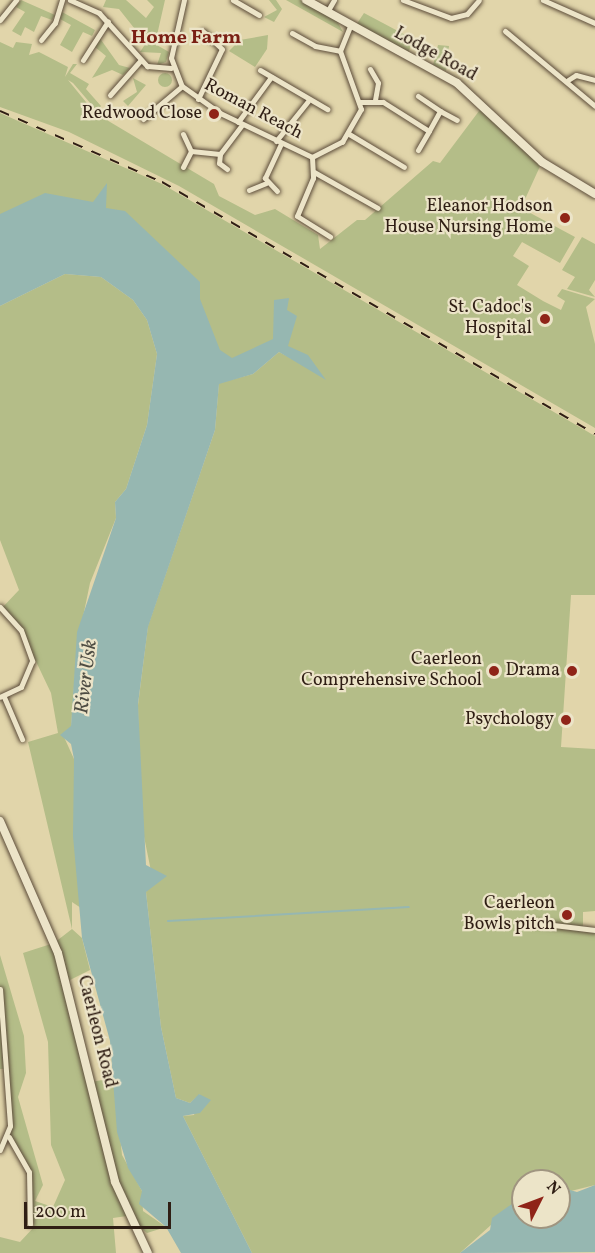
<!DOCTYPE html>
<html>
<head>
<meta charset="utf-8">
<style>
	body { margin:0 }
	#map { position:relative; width:595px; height:1253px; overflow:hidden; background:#e1d5aa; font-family:Vollkorn,serif }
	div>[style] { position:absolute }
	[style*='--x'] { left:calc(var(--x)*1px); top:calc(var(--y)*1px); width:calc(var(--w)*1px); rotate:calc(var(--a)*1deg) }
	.green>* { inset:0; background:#b4bd88 }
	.round { border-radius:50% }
	.water>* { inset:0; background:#96b7b1 }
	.stream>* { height:1.5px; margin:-0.75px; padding:0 0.75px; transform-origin:0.75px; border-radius:0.75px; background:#96b7b1 }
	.roads { filter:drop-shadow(0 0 2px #5c4c3a) drop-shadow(0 0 2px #5c4c3a) }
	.street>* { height:5px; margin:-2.5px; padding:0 2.5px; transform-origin:2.5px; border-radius:2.5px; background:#ece4c8 }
	.secondary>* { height:8px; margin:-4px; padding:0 4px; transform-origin:4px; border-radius:4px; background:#ece4c8 }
	.rail>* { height:1.5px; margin-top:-0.75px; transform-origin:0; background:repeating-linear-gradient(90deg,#2f1e14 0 10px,transparent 0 20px) }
	.dots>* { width:16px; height:16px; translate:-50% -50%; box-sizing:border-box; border:3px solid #ece4c8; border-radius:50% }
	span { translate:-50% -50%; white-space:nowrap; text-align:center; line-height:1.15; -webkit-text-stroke:4.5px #ece4c8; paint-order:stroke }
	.street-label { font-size:18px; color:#2f1e14 }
	.poi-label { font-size:18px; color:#2f1e14 }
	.right { translate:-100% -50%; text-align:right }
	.neighbourhood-label { font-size:20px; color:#7a1f14; font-weight:700 }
	.water-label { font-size:20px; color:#4e4c43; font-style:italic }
	.north { position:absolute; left:511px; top:1169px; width:60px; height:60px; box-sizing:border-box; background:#ece4c8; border:2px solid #a09580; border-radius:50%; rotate:48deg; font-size:16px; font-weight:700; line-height:24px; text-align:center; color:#2f1e14 }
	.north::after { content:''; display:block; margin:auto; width:21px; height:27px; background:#8f2418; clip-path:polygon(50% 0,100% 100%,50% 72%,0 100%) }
	.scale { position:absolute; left:24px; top:1202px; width:147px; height:27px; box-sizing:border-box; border:3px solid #2f1e14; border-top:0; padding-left:8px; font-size:18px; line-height:21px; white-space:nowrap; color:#2f1e14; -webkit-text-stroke:4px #ece4c8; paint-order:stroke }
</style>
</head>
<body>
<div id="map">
	<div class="green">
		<i style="clip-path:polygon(21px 0,55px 15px,52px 20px,41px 16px,34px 32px,25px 27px,21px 36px,12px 31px,25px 12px,16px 7px)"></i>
		<i style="clip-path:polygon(106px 0,126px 0,146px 18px,154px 7px,147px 0,165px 0,155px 44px,169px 52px,166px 62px,157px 65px,161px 53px,140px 52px,146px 43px,119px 9px,103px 7px)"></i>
		<i style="clip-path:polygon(269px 0,276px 0,282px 9px,274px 22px,264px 17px,277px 10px)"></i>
		<i style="clip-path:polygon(286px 0,300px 0,337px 21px,343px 32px)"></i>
		<i style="clip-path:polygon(62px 12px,95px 30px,92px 36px,83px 32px,72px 52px,60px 45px,71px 25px,60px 19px)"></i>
		<i style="clip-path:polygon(364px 13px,413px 39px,408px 54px,356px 25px)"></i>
		<i style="clip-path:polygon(268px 35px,267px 49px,255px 67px,229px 51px,240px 40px)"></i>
		<i style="clip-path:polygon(99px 37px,119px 65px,130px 68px,123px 75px,112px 70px,92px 78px,106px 56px,95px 47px)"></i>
		<i style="clip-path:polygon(0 42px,13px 48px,16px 42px,32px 44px,29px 55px,39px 52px,68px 67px,65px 77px,73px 64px,77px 64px,70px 73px,89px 84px,86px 89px,101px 106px,97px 111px,73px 83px,68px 80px,95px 113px,214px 184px,219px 196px,255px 215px,275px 209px,318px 235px,320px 249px,357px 220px,365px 220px,433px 161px,440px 163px,485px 103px,542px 162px,521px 208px,575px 237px,560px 263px,522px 242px,513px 256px,529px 266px,517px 285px,543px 301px,561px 310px,565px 301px,557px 296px,562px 289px,595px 299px,586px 307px,595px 344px,595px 428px,179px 186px,69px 132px,0 107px)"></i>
		<i style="clip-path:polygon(438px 45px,449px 46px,446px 71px,433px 65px)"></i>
		<i class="round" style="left:158px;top:73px;width:14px;height:14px"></i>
		<i style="clip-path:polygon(133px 78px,146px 85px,128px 106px,123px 101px,137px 92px)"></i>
		<i style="clip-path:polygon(0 113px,162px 184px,595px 436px,595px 595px,571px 595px,561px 747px,595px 749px,595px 911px,583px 912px,583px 932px,595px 932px,595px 1185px,563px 1193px,559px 1181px,523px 1181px,523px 1196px,460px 1253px,252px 1253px,183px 1116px,194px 1115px,200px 1094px,190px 1103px,176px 1098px,161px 1027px,146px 892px,151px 871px,140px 817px,138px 705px,148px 626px,215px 430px,219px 383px,253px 374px,279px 352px,307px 367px,300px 354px,281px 348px,229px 373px,187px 305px,0 232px)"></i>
		<i style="clip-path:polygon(582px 237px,595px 244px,595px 280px,589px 290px,595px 297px,567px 289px,575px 277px,562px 270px)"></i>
		<i style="clip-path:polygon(65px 274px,101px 277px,133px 300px,147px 320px,157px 354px,147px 425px,126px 489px,115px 502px,116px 518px,90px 583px,77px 646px,71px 727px,64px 737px,74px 759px,74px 843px,82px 894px,81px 908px,72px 902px,72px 929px,82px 938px,90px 970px,68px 981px,91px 1082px,114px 1078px,122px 1155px,142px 1191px,143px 1211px,166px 1227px,147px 1233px,127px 1216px,113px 1218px,116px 1253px,0 1253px,0 1237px,20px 1242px,34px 1227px,26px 1160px,9px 1137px,7px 1069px,0 1069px,0 955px,24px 1036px,26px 1073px,18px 1097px,43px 1185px,35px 1201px,53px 1207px,65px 1180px,51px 1145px,48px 1042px,23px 953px,54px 943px,72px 929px,28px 742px,58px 733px,51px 693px,21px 630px,1px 609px,19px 590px,0 540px,0 306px)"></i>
	</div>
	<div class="water">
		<i style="clip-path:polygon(107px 183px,106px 208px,125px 211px,200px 282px,200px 299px,220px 350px,232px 358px,273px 339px,274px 300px,289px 298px,287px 310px,297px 316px,288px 346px,308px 355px,326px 380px,279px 352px,253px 374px,219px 384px,215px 430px,148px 627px,138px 704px,146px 865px,167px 876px,146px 892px,161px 1027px,176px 1098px,190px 1103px,199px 1094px,211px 1100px,200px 1113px,183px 1116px,252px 1253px,181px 1253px,166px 1227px,139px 1204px,142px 1191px,128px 1168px,117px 1132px,110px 1041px,82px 938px,73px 836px,74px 759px,71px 744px,60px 735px,71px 726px,77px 632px,116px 518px,115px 502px,126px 489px,147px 425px,157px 354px,147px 320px,133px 300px,101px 277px,65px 274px,0 306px,0 214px,45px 193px,93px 202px)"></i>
		<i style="clip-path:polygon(595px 1185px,595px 1252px,460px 1253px,490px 1230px,492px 1218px,523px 1196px,523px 1217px,559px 1217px,559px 1187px,577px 1192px)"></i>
	</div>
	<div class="stream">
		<i style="--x:168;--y:921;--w:241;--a:-3.3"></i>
	</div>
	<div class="roads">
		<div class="street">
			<i style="--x:70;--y:0;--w:32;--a:24"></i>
			<i style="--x:99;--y:13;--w:72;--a:47.8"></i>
			<i style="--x:147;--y:66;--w:24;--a:5"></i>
			<i style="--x:184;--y:0;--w:59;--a:102.6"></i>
			<i style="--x:171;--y:58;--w:30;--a:69"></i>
			<i style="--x:182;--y:86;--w:47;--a:35.4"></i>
			<i style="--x:220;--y:113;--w:102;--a:25.6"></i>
			<i style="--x:312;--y:157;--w:34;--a:-27"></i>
			<i style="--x:342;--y:142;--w:38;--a:-60"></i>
			<i style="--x:361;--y:109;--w:62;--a:-109.9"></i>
			<i style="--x:340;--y:51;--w:27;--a:-68"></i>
			<i style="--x:233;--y:0;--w:30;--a:30"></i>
			<i style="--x:403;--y:0;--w:51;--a:20.6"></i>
			<i style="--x:451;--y:18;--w:16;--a:-14"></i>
			<i style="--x:467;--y:14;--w:18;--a:-49"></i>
			<i style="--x:543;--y:0;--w:57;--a:23.9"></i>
			<i style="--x:327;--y:12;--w:14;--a:-60"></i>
			<i style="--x:0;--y:20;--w:26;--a:-51"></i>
			<i style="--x:505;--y:31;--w:117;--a:39.8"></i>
			<i style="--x:292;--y:33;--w:26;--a:29"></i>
			<i style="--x:315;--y:46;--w:25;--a:11"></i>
			<i style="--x:41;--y:40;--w:22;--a:-51"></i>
			<i style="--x:55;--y:23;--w:24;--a:-73"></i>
			<i style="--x:83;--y:60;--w:46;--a:-57.3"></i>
			<i style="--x:370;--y:69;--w:16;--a:60"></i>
			<i style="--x:378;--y:83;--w:17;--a:100"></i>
			<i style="--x:260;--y:70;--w:78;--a:30.2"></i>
			<i style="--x:568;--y:80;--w:9;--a:-32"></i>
			<i style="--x:576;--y:75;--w:20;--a:15"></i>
			<i style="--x:110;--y:95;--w:45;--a:-48.6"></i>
			<i style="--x:418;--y:96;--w:27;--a:34"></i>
			<i style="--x:440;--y:111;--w:23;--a:119"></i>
			<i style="--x:198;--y:99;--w:55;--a:-64.4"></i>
			<i style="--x:222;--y:49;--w:26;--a:-137"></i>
			<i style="--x:359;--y:102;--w:24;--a:0"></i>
			<i style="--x:383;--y:102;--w:54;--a:32.2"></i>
			<i style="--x:429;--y:131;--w:22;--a:120"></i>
			<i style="--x:440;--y:111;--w:19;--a:28"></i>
			<i style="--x:143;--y:119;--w:51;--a:-40.2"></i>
			<i style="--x:238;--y:122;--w:56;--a:-53.7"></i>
			<i style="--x:183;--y:134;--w:19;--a:65"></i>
			<i style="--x:191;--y:151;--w:29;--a:6"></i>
			<i style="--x:220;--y:154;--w:36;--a:-53"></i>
			<i style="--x:349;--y:134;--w:64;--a:31"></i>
			<i style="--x:276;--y:141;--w:51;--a:-51.3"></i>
			<i style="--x:220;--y:154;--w:9;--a:96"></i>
			<i style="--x:219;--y:163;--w:10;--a:37"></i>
			<i style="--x:312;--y:157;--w:21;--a:87"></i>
			<i style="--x:313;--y:178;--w:41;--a:112.8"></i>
			<i style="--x:297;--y:216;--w:39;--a:32"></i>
			<i style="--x:183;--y:167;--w:18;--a:-63"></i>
			<i style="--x:314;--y:172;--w:73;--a:29.4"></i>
			<i style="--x:249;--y:190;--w:18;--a:-22"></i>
			<i style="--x:277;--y:191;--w:18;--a:-133"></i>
			<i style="--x:265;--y:178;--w:38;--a:-65"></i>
			<i style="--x:0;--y:607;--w:31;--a:48"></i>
			<i style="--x:21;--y:630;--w:33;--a:70"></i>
			<i style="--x:32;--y:661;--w:28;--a:113"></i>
			<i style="--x:21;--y:687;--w:23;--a:155"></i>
			<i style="--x:4;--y:697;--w:46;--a:66.8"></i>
			<i style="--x:529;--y:922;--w:66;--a:6.9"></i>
			<i style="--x:0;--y:989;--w:137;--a:85.8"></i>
			<i style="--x:10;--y:1126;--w:26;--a:113"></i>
			<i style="--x:9;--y:1137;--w:40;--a:60.3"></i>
			<i style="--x:29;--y:1172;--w:52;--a:88.9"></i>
		</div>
		<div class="secondary">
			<i style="--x:306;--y:0;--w:172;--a:28.8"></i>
			<i style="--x:457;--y:83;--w:116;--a:42.9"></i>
			<i style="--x:542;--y:162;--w:62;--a:31.1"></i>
			<i style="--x:0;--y:821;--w:144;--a:66.3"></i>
			<i style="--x:58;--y:953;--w:236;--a:76"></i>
			<i style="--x:115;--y:1182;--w:78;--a:65.1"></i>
		</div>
	</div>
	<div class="rail">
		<i style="--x:0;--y:111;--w:177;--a:23.7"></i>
		<i style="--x:162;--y:182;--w:501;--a:30.2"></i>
	</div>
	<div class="dots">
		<i style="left:214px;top:114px;background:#8f2418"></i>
		<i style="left:565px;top:218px;background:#8f2418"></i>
		<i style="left:545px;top:319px;background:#8f2418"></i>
		<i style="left:494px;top:671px;background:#8f2418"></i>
		<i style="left:572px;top:671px;background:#8f2418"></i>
		<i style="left:566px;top:720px;background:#8f2418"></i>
		<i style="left:567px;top:915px;background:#8f2418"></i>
	</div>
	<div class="street-label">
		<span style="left:435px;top:55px;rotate:29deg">Lodge Road</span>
		<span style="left:253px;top:110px;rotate:28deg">Roman Reach</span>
		<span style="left:96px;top:1032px;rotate:76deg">Caerleon Road</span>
	</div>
	<div class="poi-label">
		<span class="right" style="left:202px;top:114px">Redwood Close</span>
		<span class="right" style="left:553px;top:218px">Eleanor Hodson<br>House Nursing Home</span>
		<span class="right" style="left:532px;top:319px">St. Cadoc's<br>Hospital</span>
		<span class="right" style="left:482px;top:671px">Caerleon<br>Comprehensive School</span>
		<span class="right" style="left:560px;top:671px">Drama</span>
		<span class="right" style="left:554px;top:720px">Psychology</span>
		<span class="right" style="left:555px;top:915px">Caerleon<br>Bowls pitch</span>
	</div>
	<div class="neighbourhood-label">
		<span style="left:186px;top:38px">Home Farm</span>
	</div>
	<div class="water-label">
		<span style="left:87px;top:677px;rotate:-83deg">River Usk</span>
	</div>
	<div class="north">N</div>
	<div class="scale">200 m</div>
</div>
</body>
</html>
